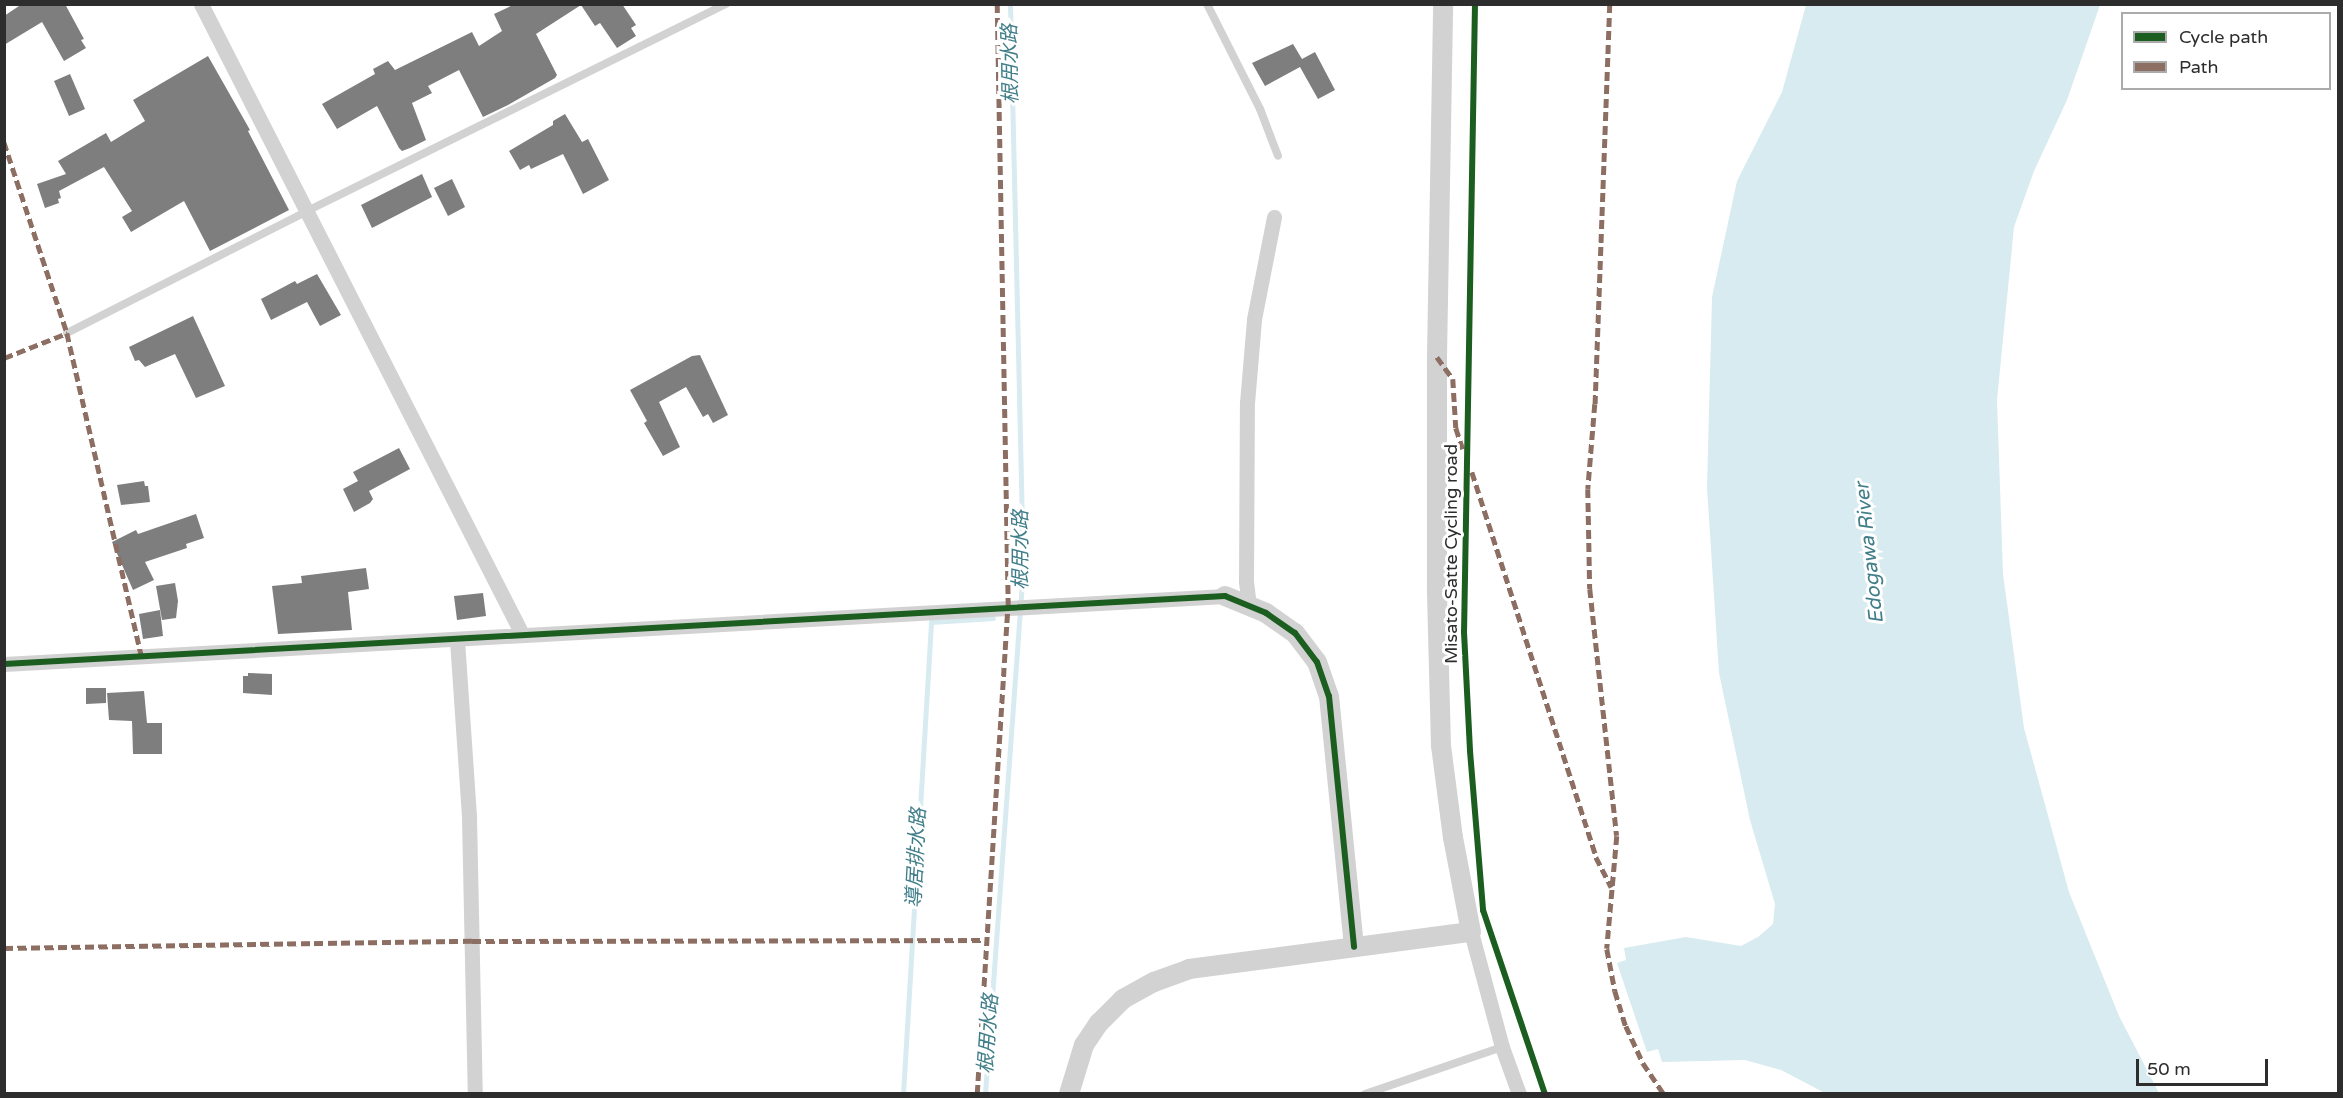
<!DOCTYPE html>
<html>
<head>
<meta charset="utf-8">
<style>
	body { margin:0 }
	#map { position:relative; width:2343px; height:1098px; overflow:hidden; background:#fff; font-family:"Varela Round","Noto Sans JP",sans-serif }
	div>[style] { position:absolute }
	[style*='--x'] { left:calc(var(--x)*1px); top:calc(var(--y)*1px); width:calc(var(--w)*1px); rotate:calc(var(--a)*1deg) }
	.water>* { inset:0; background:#d8ebf0 }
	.stream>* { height:5px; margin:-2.5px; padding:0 2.5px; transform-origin:2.5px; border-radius:2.5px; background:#d8ebf0 }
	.building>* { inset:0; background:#7e7e7e }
	.service>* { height:8px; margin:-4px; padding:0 4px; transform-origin:4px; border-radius:4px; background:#d2d2d2 }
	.minor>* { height:15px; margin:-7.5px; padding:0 7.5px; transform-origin:7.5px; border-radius:7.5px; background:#d2d2d2 }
	.tertiary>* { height:20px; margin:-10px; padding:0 10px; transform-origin:10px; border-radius:10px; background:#d2d2d2 }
	.quiet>* { height:4.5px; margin-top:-2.25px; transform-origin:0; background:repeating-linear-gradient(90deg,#8d6e63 0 9px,transparent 0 13.5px) }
	.cycleway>* { height:6px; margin:-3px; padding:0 3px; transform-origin:3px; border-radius:3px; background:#1b5e20 }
	span { translate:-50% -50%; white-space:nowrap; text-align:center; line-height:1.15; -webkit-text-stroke:6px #fff; paint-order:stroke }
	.street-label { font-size:18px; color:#2d2d2d }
	.water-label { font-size:20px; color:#407e89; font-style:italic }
	.frame { position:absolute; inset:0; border:6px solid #2d2d2d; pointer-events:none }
	.legend { position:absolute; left:2121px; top:12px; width:210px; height:78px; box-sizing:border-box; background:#fff; border:2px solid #ababab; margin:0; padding:8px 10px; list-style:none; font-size:18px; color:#2d2d2d }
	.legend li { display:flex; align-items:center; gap:12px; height:30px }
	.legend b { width:30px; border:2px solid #ababab }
	.scale { position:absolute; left:2136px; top:1059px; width:132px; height:27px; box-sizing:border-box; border:3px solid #2d2d2d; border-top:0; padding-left:8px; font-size:18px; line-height:21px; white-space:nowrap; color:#2d2d2d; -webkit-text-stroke:4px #fff; paint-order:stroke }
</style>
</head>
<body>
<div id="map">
	<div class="water">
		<i style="clip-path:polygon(1806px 5px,2100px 5px,2067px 100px,2034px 171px,2014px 227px,1997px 400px,2003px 574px,2024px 728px,2069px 892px,2119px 1016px,2159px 1093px,1825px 1093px,1781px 1070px,1745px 1060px,1662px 1062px,1658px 1049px,1647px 1052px,1617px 963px,1626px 960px,1624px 948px,1686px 937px,1741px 946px,1758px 937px,1773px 924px,1775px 904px,1750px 820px,1719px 673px,1707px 488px,1712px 297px,1737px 181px,1782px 92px)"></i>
	</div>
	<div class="stream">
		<i style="--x:903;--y:1094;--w:473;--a:-86.6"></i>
		<i style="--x:931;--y:622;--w:62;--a:-3.7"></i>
		<i style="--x:985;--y:1094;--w:527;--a:-85.87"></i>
		<i style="--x:1023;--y:568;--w:564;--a:-91.32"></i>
	</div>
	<div class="building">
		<i style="clip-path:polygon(22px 4px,65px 4px,84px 39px,81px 40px,86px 48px,64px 61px,42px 22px,4px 45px,4px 16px)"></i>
		<i style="clip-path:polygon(515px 4px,622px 4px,636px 25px,631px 28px,636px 36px,617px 48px,600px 23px,595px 26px,581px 5px,536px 34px,557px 75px,555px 78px,508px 105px,483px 117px,459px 70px,428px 86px,432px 93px,412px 103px,426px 140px,410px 148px,402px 151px,399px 148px,377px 106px,337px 129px,322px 104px,375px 74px,373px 69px,388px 61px,395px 70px,472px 32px,479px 46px,502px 31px,494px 14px)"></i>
		<i style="clip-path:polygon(1293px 44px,1302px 59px,1315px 52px,1335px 90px,1318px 99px,1300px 67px,1265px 86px,1252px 63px)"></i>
		<i style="clip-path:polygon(208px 56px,250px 130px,248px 131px,289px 210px,210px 251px,184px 201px,131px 232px,122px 217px,132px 211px,104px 167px,59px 191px,61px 198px,58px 199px,59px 203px,45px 208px,37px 184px,66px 174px,58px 161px,106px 133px,111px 142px,145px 121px,133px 100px)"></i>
		<i style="clip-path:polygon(70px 74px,85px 109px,69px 116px,54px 81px)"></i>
		<i style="clip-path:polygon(565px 114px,582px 142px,588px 139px,609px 180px,583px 194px,563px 154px,531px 169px,529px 165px,520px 170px,509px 151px,553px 125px,553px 121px)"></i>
		<i style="clip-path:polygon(422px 174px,432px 197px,372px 228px,361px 205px)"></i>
		<i style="clip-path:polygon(452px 179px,465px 207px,448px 216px,434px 188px)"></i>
		<i style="clip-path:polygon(317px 274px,341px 315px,320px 326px,307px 302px,271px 320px,261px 299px,295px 281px,297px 284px)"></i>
		<i style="clip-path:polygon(193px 316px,225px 386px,196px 398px,175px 354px,145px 367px,139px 360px,135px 361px,129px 347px)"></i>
		<i style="clip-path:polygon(700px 355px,728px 415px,713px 423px,708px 414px,703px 417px,686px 387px,659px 402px,680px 447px,663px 456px,644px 423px,647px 421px,630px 390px,692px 356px)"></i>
		<i style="clip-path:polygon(399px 448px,410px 469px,369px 491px,373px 499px,370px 503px,354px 512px,343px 489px,358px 481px,353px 472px)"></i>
		<i style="clip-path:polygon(144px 481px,145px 486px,148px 486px,150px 502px,121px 505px,117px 485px)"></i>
		<i style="clip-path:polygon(196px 514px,204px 538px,186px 544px,187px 548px,145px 562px,154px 580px,133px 590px,112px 542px,136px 530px,138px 534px)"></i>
		<i style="clip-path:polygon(366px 568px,369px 589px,348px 592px,352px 630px,278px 634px,272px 586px,302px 583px,301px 576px)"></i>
		<i style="clip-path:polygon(175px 583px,178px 601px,176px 618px,162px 620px,156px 586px)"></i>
		<i style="clip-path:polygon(483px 593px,486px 616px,457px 620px,454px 596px)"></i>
		<i style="clip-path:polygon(160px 610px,163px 636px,143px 639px,139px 614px)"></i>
		<i style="clip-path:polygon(248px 673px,272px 674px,272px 695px,243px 693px,243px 676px,248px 676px)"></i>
		<i style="clip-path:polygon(86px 688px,106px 688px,106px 703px,86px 704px)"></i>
		<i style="clip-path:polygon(144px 691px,147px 723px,162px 723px,162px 754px,133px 754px,132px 721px,109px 720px,107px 693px)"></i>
	</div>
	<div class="service">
		<i style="--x:1207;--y:4;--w:118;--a:63.2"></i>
		<i style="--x:1260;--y:109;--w:50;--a:69"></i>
		<i style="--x:67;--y:333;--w:267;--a:-26.9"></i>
		<i style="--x:305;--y:212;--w:470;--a:-26.3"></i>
		<i style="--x:1365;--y:1094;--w:145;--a:-18.9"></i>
	</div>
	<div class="minor">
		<i style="--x:201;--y:4;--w:707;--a:63"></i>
		<i style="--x:1249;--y:606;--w:25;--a:-97"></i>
		<i style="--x:1246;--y:581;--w:178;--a:-89.7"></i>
		<i style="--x:1247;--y:403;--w:84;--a:-85.2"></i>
		<i style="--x:1254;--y:319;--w:104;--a:-78.9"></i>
		<i style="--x:457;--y:640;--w:177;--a:86.1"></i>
		<i style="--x:469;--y:817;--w:277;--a:88.8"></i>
		<i style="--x:4;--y:664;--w:1223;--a:-3.19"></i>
		<i style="--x:1471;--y:932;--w:119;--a:74.9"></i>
		<i style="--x:1502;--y:1047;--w:50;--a:70.1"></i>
	</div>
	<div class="tertiary">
		<i style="--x:1225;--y:596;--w:44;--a:22.5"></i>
		<i style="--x:1266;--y:613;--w:35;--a:35"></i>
		<i style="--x:1295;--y:633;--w:36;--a:53"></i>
		<i style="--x:1317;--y:662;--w:36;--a:71"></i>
		<i style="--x:1329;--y:696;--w:252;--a:84.3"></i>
		<i style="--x:1069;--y:1094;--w:51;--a:-73"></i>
		<i style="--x:1084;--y:1045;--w:27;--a:-56"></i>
		<i style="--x:1099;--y:1023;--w:34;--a:-45"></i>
		<i style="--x:1123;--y:999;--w:35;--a:-29"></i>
		<i style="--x:1154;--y:982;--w:37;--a:-20"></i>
		<i style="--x:1189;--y:969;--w:284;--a:-7.5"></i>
		<i style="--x:1471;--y:932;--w:96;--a:-100.8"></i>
		<i style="--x:1453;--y:838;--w:93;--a:-97.4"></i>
		<i style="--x:1441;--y:746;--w:158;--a:-91.5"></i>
		<i style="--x:1437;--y:588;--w:231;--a:-90"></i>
		<i style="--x:1437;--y:357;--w:353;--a:-89"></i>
	</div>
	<div class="quiet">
		<i style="--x:1610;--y:4;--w:400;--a:92.1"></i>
		<i style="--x:1595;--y:404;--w:85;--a:94.7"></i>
		<i style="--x:1588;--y:489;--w:100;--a:88.9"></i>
		<i style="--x:1590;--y:589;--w:248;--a:83.8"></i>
		<i style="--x:1617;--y:836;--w:113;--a:95.1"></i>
		<i style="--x:1607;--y:949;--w:43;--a:79.2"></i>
		<i style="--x:1615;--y:991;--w:37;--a:73"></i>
		<i style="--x:1626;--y:1026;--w:41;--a:65.3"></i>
		<i style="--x:1643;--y:1063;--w:37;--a:56"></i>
		<i style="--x:4;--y:142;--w:201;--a:71.7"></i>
		<i style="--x:67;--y:333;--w:333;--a:77"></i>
		<i style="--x:1437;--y:357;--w:27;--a:54"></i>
		<i style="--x:1453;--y:379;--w:49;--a:86.5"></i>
		<i style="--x:1456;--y:428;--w:22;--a:72"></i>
		<i style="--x:4;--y:358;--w:68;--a:-21.6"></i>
		<i style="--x:1472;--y:472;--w:404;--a:72.1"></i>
		<i style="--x:1596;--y:857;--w:34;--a:63"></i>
		<i style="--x:4;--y:948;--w:468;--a:-0.9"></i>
		<i style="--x:472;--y:941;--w:516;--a:-0.11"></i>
		<i style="--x:977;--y:1094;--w:488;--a:-86.4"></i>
		<i style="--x:1008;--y:607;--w:603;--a:-91.05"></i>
	</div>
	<div class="cycleway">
		<i style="--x:1475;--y:4;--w:628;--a:91"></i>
		<i style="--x:1464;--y:632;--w:119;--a:87.1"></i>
		<i style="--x:1470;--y:751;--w:160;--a:85.3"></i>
		<i style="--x:1483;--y:910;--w:194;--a:71.4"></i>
		<i style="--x:4;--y:664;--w:1223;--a:-3.19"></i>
		<i style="--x:1225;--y:596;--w:44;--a:22.5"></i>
		<i style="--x:1266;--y:613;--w:35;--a:35"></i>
		<i style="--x:1295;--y:633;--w:36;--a:53"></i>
		<i style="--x:1317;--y:662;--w:36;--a:71"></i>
		<i style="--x:1329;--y:696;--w:252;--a:84.3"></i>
	</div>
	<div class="street-label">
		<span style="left:1451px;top:554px;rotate:-90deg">Misato-Satte Cycling road</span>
	</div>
	<div class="water-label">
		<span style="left:1011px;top:64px;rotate:-91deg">根用水路</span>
		<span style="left:1021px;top:550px;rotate:-90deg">根用水路</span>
		<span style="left:1870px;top:553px;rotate:-96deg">Edogawa River</span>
		<span style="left:917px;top:858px;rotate:-87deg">導居排水路</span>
		<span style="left:989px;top:1034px;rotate:-86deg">根用水路</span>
	</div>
	<div class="frame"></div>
	<ul class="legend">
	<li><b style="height:8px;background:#1b5e20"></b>Cycle path</li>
	<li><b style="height:8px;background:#8d6e63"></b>Path</li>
	</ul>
	<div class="scale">50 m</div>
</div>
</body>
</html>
